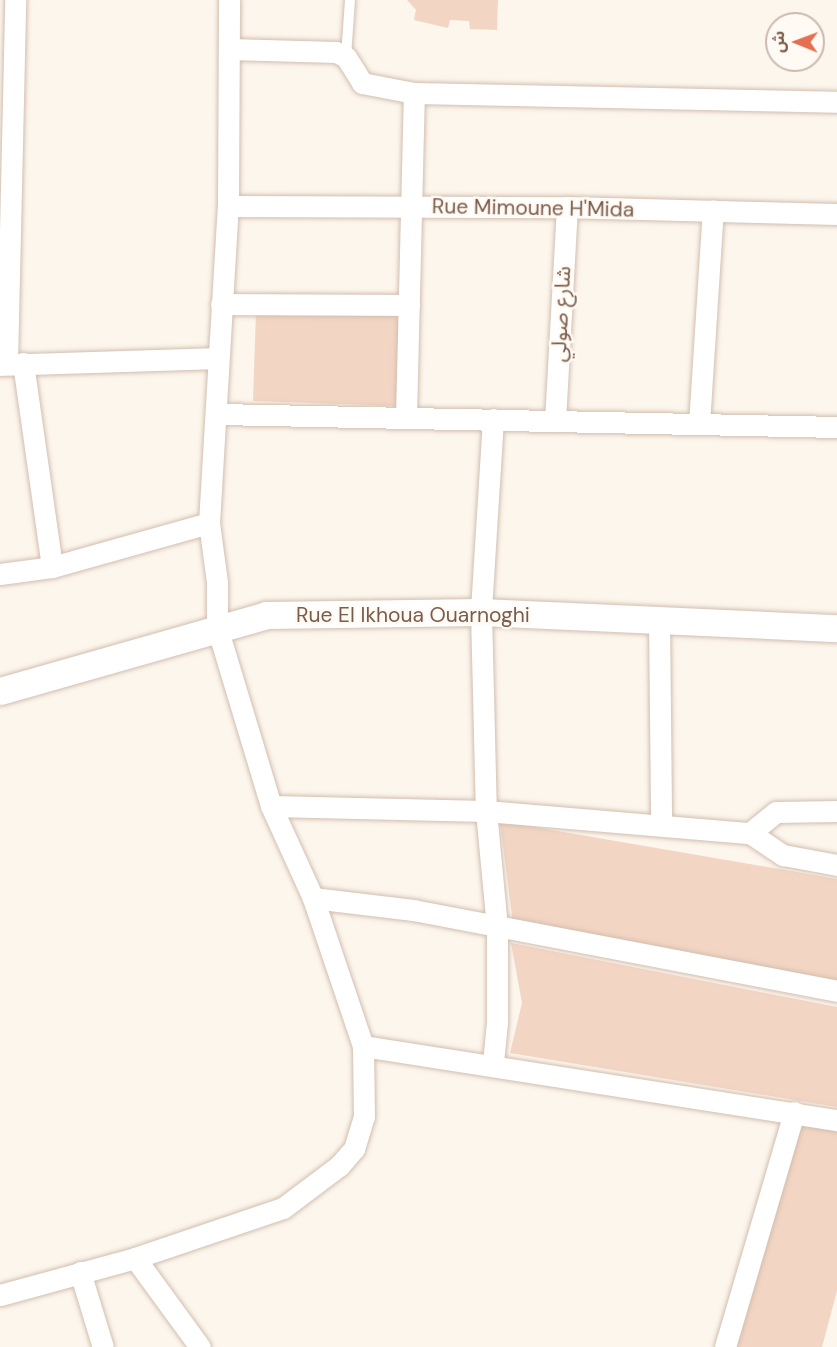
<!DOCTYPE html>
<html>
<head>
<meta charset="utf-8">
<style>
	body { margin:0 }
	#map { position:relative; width:837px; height:1347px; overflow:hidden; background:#fdf6ec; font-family:"DM Sans","Noto Sans Arabic",sans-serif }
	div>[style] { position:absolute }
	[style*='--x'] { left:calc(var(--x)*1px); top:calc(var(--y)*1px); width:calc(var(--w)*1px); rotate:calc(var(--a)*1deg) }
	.building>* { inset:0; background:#f3d5c3 }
	.roads { filter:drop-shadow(0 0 2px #d1beb0) drop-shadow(0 0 2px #d1beb0) }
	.service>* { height:10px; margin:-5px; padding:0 5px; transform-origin:5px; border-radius:5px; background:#fff }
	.minor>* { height:21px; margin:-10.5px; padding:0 10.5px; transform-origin:10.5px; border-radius:10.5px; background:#fff }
	.tertiary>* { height:27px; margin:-13.5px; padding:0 13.5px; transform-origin:13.5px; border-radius:13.5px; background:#fff }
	span { translate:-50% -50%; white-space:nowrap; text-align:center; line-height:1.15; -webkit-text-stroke:5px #fffaf3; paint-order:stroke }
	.street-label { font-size:21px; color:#7a5c4d }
	.north { position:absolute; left:765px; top:12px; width:60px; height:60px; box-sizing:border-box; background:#fffaf3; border:2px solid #cabbb1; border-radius:50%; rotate:271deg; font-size:16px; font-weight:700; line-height:24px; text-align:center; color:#7a5c4d }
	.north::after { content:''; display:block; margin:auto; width:21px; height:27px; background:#e76f51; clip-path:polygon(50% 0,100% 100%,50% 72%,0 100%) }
</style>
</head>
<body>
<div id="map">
	<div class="building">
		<i style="clip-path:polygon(407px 0,498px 0,497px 30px,470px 29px,469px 21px,450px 20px,448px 28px,414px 20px,416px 10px)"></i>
		<i style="clip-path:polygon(256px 311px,402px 316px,399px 406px,253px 401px)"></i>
		<i style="clip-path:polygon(500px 821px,837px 879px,837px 983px,513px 924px)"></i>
		<i style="clip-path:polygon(511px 943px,837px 1007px,837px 1107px,510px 1053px,522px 1003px)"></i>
		<i style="clip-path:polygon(798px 1121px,837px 1132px,837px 1291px,822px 1347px,735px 1347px)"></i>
	</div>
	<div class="roads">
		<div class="service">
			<i style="--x:346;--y:57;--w:57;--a:-86"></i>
		</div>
		<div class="minor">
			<i style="--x:229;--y:49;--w:107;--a:1.6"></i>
			<i style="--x:336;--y:52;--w:11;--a:27"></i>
			<i style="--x:346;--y:57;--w:31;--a:58"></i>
			<i style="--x:362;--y:83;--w:53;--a:10.9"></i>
			<i style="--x:414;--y:93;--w:423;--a:1.2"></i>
			<i style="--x:228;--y:206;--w:339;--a:0.2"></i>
			<i style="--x:567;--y:207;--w:270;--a:1.5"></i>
			<i style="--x:221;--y:304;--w:188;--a:0.3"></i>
			<i style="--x:23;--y:363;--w:206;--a:81.9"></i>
			<i style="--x:7;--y:364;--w:364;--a:-88.7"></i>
			<i style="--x:0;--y:365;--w:217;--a:-1.8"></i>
			<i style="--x:218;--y:414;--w:619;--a:1.2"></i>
			<i style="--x:406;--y:417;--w:324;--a:-88.6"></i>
			<i style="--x:493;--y:419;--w:193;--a:93.6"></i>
			<i style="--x:481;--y:612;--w:199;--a:88.6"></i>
			<i style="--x:486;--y:811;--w:118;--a:84.6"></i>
			<i style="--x:497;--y:928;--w:94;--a:90"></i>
			<i style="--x:497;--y:1022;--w:41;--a:95.6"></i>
			<i style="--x:555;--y:421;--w:214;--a:-86.8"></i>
			<i style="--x:699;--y:424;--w:214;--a:-86.3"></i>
			<i style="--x:0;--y:574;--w:52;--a:-7.7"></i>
			<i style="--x:52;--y:567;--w:163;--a:-15.7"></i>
			<i style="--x:659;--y:618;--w:207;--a:89.4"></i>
			<i style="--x:271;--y:806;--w:215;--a:1.3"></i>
			<i style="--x:486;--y:811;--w:265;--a:4.8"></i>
			<i style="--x:750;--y:833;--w:40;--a:34"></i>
			<i style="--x:783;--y:855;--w:55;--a:10.5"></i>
			<i style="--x:750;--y:833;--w:33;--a:-39"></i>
			<i style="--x:776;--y:812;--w:61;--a:-0.9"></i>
			<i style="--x:313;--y:898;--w:101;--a:6.8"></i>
			<i style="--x:413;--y:910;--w:432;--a:10.8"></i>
			<i style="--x:363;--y:1046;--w:480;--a:8.9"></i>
			<i style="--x:135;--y:1258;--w:110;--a:53.9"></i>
			<i style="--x:80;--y:1272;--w:78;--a:73"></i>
			<i style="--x:0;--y:1295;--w:140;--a:-15.3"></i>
			<i style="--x:135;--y:1258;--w:156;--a:-18.7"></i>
			<i style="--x:283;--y:1208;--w:70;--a:-36.9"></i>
			<i style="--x:339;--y:1166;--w:23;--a:-49"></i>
			<i style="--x:354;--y:1149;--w:34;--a:-73"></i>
			<i style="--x:364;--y:1117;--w:71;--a:-90.8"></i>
			<i style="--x:363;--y:1046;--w:156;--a:-108.7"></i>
			<i style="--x:313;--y:898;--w:101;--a:-114.5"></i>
			<i style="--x:271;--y:806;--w:187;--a:-106.8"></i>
			<i style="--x:217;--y:627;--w:45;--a:-90"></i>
			<i style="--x:217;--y:582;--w:60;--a:-97.7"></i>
			<i style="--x:209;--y:523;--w:318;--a:-86.6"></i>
			<i style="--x:228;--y:206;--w:206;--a:-89.7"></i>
			<i style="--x:725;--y:1347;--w:245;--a:-73.6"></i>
		</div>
		<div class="tertiary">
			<i style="--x:0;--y:691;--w:277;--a:-15.9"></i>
			<i style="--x:266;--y:615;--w:215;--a:-0.8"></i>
			<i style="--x:481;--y:612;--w:356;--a:2.6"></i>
		</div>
	</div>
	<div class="street-label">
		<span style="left:533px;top:208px;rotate:1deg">Rue Mimoune H'Mida</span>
		<span style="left:561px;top:314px;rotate:-87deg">شارع صولي</span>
		<span style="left:413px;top:615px">Rue EI Ikhoua Ouarnoghi</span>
	</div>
	<div class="north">ش</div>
</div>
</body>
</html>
